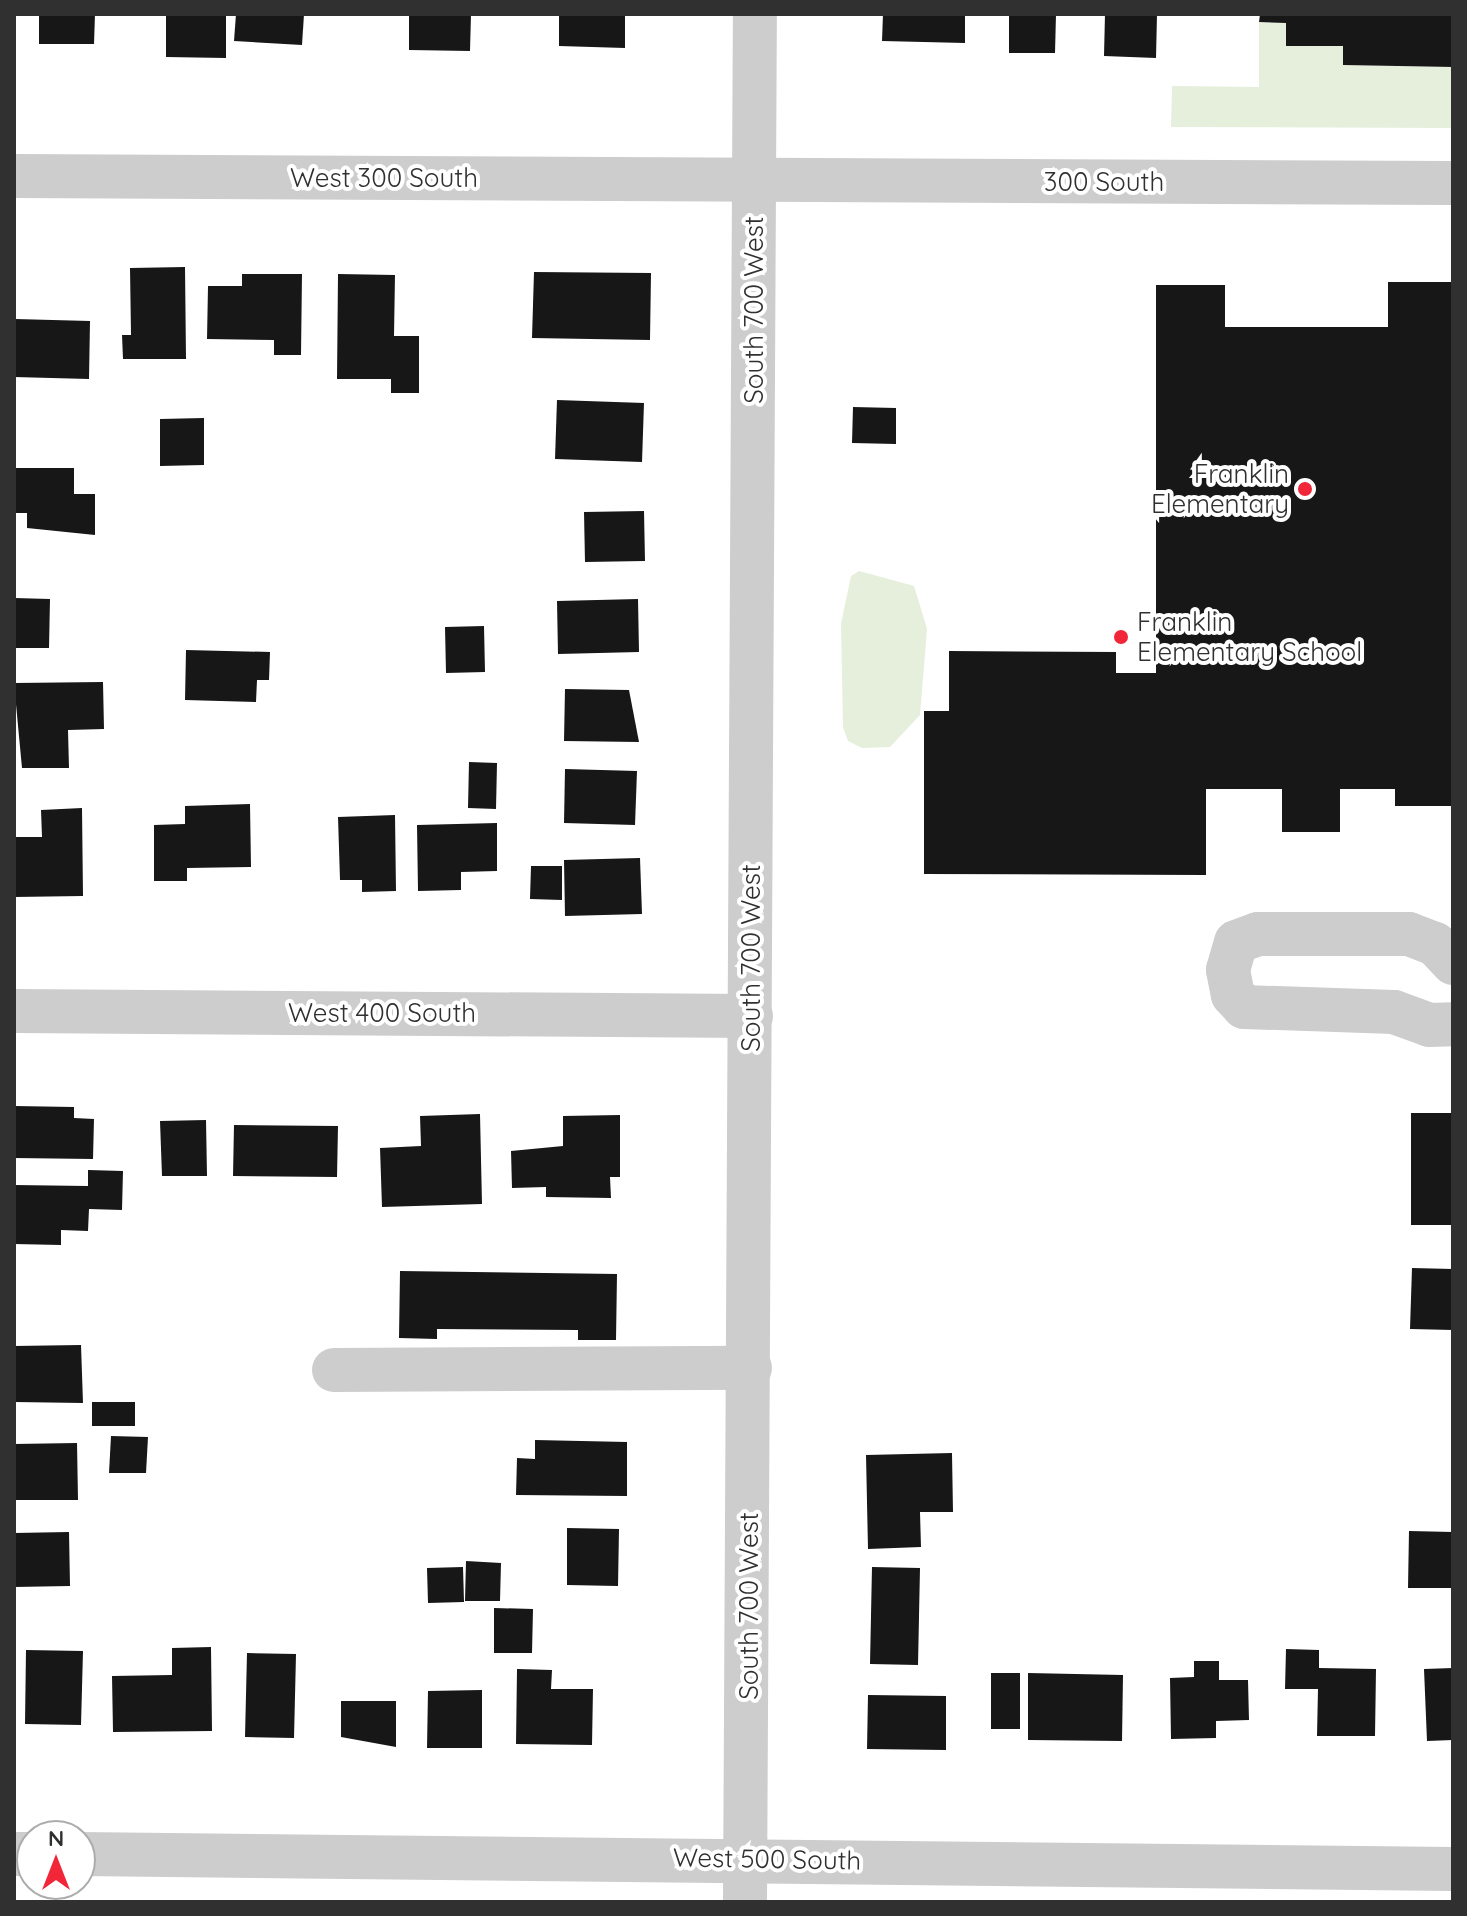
<!DOCTYPE html>
<html>
<head>
<meta charset="utf-8">
<style>
	body { margin:0 }
	#map { position:relative; width:1467px; height:1916px; overflow:hidden; background:#fff; font-family:Quicksand,sans-serif }
	div>[style] { position:absolute }
	[style*='--x'] { left:calc(var(--x)*1px); top:calc(var(--y)*1px); width:calc(var(--w)*1px); rotate:calc(var(--a)*1deg) }
	.green>* { inset:0; background:#e6eedc }
	.building>* { inset:0; background:#171717 }
	.minor>* { height:44px; margin:-22px; padding:0 22px; transform-origin:22px; border-radius:22px; background:#cdcdcd }
	.dots>* { width:22px; height:22px; translate:-50% -50%; box-sizing:border-box; border:4px solid #fff; border-radius:50% }
	span { translate:-50% -50%; white-space:nowrap; text-align:center; line-height:1.15; -webkit-text-stroke:8px #fff; paint-order:stroke }
	.street-label { font-size:26px; color:#303030 }
	.poi-label { font-size:26px; color:#303030 }
	.right { translate:-100% -50%; text-align:right }
	.left { translate:0 -50%; text-align:left }
	.frame { position:absolute; inset:0; border:16px solid #303030; pointer-events:none }
	.north { position:absolute; left:16px; top:1820px; width:80px; height:80px; box-sizing:border-box; background:#fff; border:2px solid #acacac; border-radius:50%; rotate:0deg; font-size:22px; font-weight:700; line-height:32px; text-align:center; color:#303030 }
	.north::after { content:''; display:block; margin:auto; width:28px; height:36px; background:#f12739; clip-path:polygon(50% 0,100% 100%,50% 72%,0 100%) }
</style>
</head>
<body>
<div id="map">
	<div class="green">
		<i style="clip-path:polygon(1259px 22px,1286px 23px,1286px 46px,1343px 46px,1344px 65px,1453px 67px,1453px 128px,1171px 127px,1172px 86px,1259px 87px)"></i>
		<i style="clip-path:polygon(859px 571px,914px 586px,927px 629px,920px 715px,890px 747px,862px 748px,848px 741px,843px 727px,841px 624px,851px 576px)"></i>
	</div>
	<div class="building">
		<i style="clip-path:polygon(39px 14px,95px 14px,94px 44px,39px 44px)"></i>
		<i style="clip-path:polygon(166px 14px,226px 14px,226px 58px,166px 57px)"></i>
		<i style="clip-path:polygon(236px 14px,304px 14px,302px 45px,234px 41px)"></i>
		<i style="clip-path:polygon(409px 14px,471px 14px,470px 51px,409px 50px)"></i>
		<i style="clip-path:polygon(559px 14px,625px 14px,625px 48px,559px 46px)"></i>
		<i style="clip-path:polygon(883px 14px,965px 14px,965px 43px,882px 41px)"></i>
		<i style="clip-path:polygon(1009px 14px,1056px 14px,1055px 53px,1009px 53px)"></i>
		<i style="clip-path:polygon(1105px 14px,1157px 14px,1156px 58px,1104px 56px)"></i>
		<i style="clip-path:polygon(1260px 14px,1453px 14px,1453px 67px,1343px 65px,1343px 46px,1286px 46px,1286px 23px,1259px 22px)"></i>
		<i style="clip-path:polygon(185px 267px,186px 359px,123px 359px,122px 335px,131px 335px,130px 268px)"></i>
		<i style="clip-path:polygon(534px 272px,651px 273px,650px 340px,532px 338px)"></i>
		<i style="clip-path:polygon(242px 274px,302px 274px,301px 355px,274px 355px,274px 340px,207px 339px,208px 286px,242px 286px)"></i>
		<i style="clip-path:polygon(338px 274px,395px 275px,394px 336px,419px 336px,419px 393px,391px 393px,391px 379px,337px 379px)"></i>
		<i style="clip-path:polygon(1388px 282px,1453px 282px,1453px 806px,1395px 806px,1395px 789px,1340px 789px,1340px 832px,1282px 832px,1282px 789px,1206px 789px,1206px 875px,924px 874px,924px 711px,949px 711px,949px 651px,1116px 652px,1116px 673px,1156px 673px,1156px 285px,1225px 285px,1225px 327px,1388px 327px)"></i>
		<i style="clip-path:polygon(15px 319px,90px 321px,89px 379px,14px 377px)"></i>
		<i style="clip-path:polygon(557px 400px,644px 403px,642px 462px,555px 459px)"></i>
		<i style="clip-path:polygon(853px 407px,896px 408px,896px 444px,852px 443px)"></i>
		<i style="clip-path:polygon(204px 418px,204px 465px,160px 466px,160px 419px)"></i>
		<i style="clip-path:polygon(15px 468px,74px 468px,74px 494px,95px 494px,95px 535px,27px 528px,27px 513px,16px 513px)"></i>
		<i style="clip-path:polygon(644px 511px,645px 561px,585px 562px,584px 512px)"></i>
		<i style="clip-path:polygon(14px 598px,50px 599px,49px 648px,14px 648px)"></i>
		<i style="clip-path:polygon(638px 599px,639px 652px,558px 654px,557px 601px)"></i>
		<i style="clip-path:polygon(484px 626px,485px 672px,446px 673px,445px 627px)"></i>
		<i style="clip-path:polygon(186px 650px,270px 652px,269px 680px,257px 680px,256px 702px,185px 700px)"></i>
		<i style="clip-path:polygon(103px 682px,104px 729px,68px 730px,69px 768px,22px 768px,14px 683px)"></i>
		<i style="clip-path:polygon(565px 689px,629px 690px,639px 742px,564px 741px)"></i>
		<i style="clip-path:polygon(469px 762px,497px 763px,496px 809px,468px 808px)"></i>
		<i style="clip-path:polygon(565px 769px,637px 771px,635px 825px,564px 823px)"></i>
		<i style="clip-path:polygon(250px 804px,251px 867px,187px 868px,187px 881px,154px 881px,154px 825px,185px 824px,185px 806px)"></i>
		<i style="clip-path:polygon(82px 808px,83px 896px,14px 897px,14px 837px,42px 837px,41px 810px)"></i>
		<i style="clip-path:polygon(395px 815px,396px 891px,362px 892px,362px 880px,340px 880px,338px 817px)"></i>
		<i style="clip-path:polygon(497px 823px,497px 871px,461px 872px,461px 890px,418px 891px,417px 825px)"></i>
		<i style="clip-path:polygon(640px 858px,642px 914px,565px 916px,564px 860px)"></i>
		<i style="clip-path:polygon(531px 866px,562px 866px,562px 900px,530px 899px)"></i>
		<i style="clip-path:polygon(14px 1106px,74px 1107px,74px 1118px,94px 1119px,93px 1159px,14px 1158px)"></i>
		<i style="clip-path:polygon(1411px 1113px,1453px 1113px,1453px 1225px,1411px 1225px)"></i>
		<i style="clip-path:polygon(480px 1114px,482px 1204px,382px 1207px,380px 1148px,421px 1146px,420px 1116px)"></i>
		<i style="clip-path:polygon(620px 1115px,620px 1177px,610px 1177px,611px 1198px,546px 1197px,546px 1187px,512px 1188px,511px 1151px,563px 1146px,563px 1116px)"></i>
		<i style="clip-path:polygon(206px 1120px,207px 1176px,162px 1176px,160px 1121px)"></i>
		<i style="clip-path:polygon(234px 1125px,338px 1126px,337px 1177px,233px 1176px)"></i>
		<i style="clip-path:polygon(88px 1170px,123px 1171px,122px 1210px,89px 1209px,88px 1231px,61px 1230px,61px 1245px,14px 1244px,14px 1185px,88px 1186px)"></i>
		<i style="clip-path:polygon(1412px 1268px,1453px 1269px,1453px 1330px,1410px 1329px)"></i>
		<i style="clip-path:polygon(400px 1271px,617px 1274px,616px 1340px,578px 1340px,578px 1330px,437px 1329px,437px 1339px,399px 1338px)"></i>
		<i style="clip-path:polygon(81px 1345px,83px 1403px,14px 1402px,14px 1346px)"></i>
		<i style="clip-path:polygon(92px 1402px,135px 1402px,135px 1426px,92px 1426px)"></i>
		<i style="clip-path:polygon(111px 1436px,148px 1437px,146px 1473px,109px 1473px)"></i>
		<i style="clip-path:polygon(535px 1440px,627px 1442px,627px 1496px,516px 1495px,517px 1458px,535px 1459px)"></i>
		<i style="clip-path:polygon(77px 1443px,78px 1500px,15px 1500px,14px 1444px)"></i>
		<i style="clip-path:polygon(952px 1453px,953px 1512px,920px 1512px,921px 1547px,868px 1549px,866px 1455px)"></i>
		<i style="clip-path:polygon(567px 1528px,619px 1529px,618px 1586px,567px 1585px)"></i>
		<i style="clip-path:polygon(1409px 1531px,1453px 1532px,1453px 1588px,1408px 1588px)"></i>
		<i style="clip-path:polygon(69px 1532px,70px 1586px,14px 1587px,14px 1533px)"></i>
		<i style="clip-path:polygon(466px 1561px,501px 1563px,500px 1601px,465px 1601px)"></i>
		<i style="clip-path:polygon(463px 1567px,464px 1602px,428px 1603px,427px 1568px)"></i>
		<i style="clip-path:polygon(872px 1567px,920px 1568px,918px 1665px,870px 1664px)"></i>
		<i style="clip-path:polygon(494px 1608px,533px 1609px,532px 1653px,494px 1653px)"></i>
		<i style="clip-path:polygon(211px 1647px,212px 1731px,113px 1732px,112px 1676px,172px 1675px,172px 1648px)"></i>
		<i style="clip-path:polygon(1286px 1649px,1319px 1650px,1319px 1668px,1376px 1669px,1375px 1736px,1317px 1736px,1318px 1689px,1285px 1689px)"></i>
		<i style="clip-path:polygon(26px 1650px,83px 1651px,81px 1725px,25px 1724px)"></i>
		<i style="clip-path:polygon(247px 1653px,296px 1654px,294px 1738px,245px 1737px)"></i>
		<i style="clip-path:polygon(1194px 1661px,1219px 1661px,1219px 1680px,1248px 1680px,1249px 1720px,1216px 1721px,1216px 1738px,1171px 1739px,1170px 1678px,1194px 1677px)"></i>
		<i style="clip-path:polygon(1453px 1668px,1453px 1740px,1427px 1741px,1424px 1669px)"></i>
		<i style="clip-path:polygon(517px 1669px,552px 1670px,551px 1689px,593px 1689px,592px 1745px,516px 1744px)"></i>
		<i style="clip-path:polygon(991px 1673px,1020px 1673px,1020px 1729px,991px 1729px)"></i>
		<i style="clip-path:polygon(1028px 1673px,1123px 1675px,1122px 1741px,1028px 1740px)"></i>
		<i style="clip-path:polygon(482px 1690px,482px 1748px,427px 1748px,428px 1691px)"></i>
		<i style="clip-path:polygon(868px 1695px,946px 1696px,946px 1750px,867px 1749px)"></i>
		<i style="clip-path:polygon(341px 1701px,396px 1701px,396px 1747px,341px 1737px)"></i>
	</div>
	<div class="minor">
		<i style="--x:14;--y:176;--w:1439;--a:0.28"></i>
		<i style="--x:1453;--y:963;--w:26;--a:-133"></i>
		<i style="--x:1435;--y:944;--w:28;--a:-159"></i>
		<i style="--x:1409;--y:934;--w:151;--a:180"></i>
		<i style="--x:1258;--y:934;--w:23;--a:160"></i>
		<i style="--x:1236;--y:942;--w:29;--a:106"></i>
		<i style="--x:1228;--y:970;--w:25;--a:79"></i>
		<i style="--x:1233;--y:995;--w:16;--a:47"></i>
		<i style="--x:1244;--y:1007;--w:150;--a:1.9"></i>
		<i style="--x:1394;--y:1012;--w:37;--a:20"></i>
		<i style="--x:1429;--y:1025;--w:24;--a:-2"></i>
		<i style="--x:14;--y:1011;--w:737;--a:0.39"></i>
		<i style="--x:334;--y:1370;--w:416;--a:-0.3"></i>
		<i style="--x:14;--y:1854;--w:18;--a:0"></i>
		<i style="--x:80;--y:1854;--w:1373;--a:0.63"></i>
		<i style="--x:745;--y:1902;--w:1888;--a:-89.7"></i>
	</div>
	<div class="dots">
		<i style="left:1305px;top:489px;background:#f12739"></i>
		<i style="left:1121px;top:637px;background:#f12739"></i>
	</div>
	<div class="street-label">
		<span style="left:384px;top:178px">West 300 South</span>
		<span style="left:1104px;top:182px">300 South</span>
		<span style="left:754px;top:310px;rotate:-90deg">South 700 West</span>
		<span style="left:751px;top:958px;rotate:-90deg">South 700 West</span>
		<span style="left:382px;top:1013px">West 400 South</span>
		<span style="left:749px;top:1606px;rotate:-90deg">South 700 West</span>
		<span style="left:767px;top:1859px;rotate:1deg">West 500 South</span>
	</div>
	<div class="poi-label">
		<span class="right" style="left:1289px;top:489px">Franklin<br>Elementary</span>
		<span class="left" style="left:1137px;top:637px">Franklin<br>Elementary School</span>
	</div>
	<div class="frame"></div>
	<div class="north">N</div>
</div>
</body>
</html>
